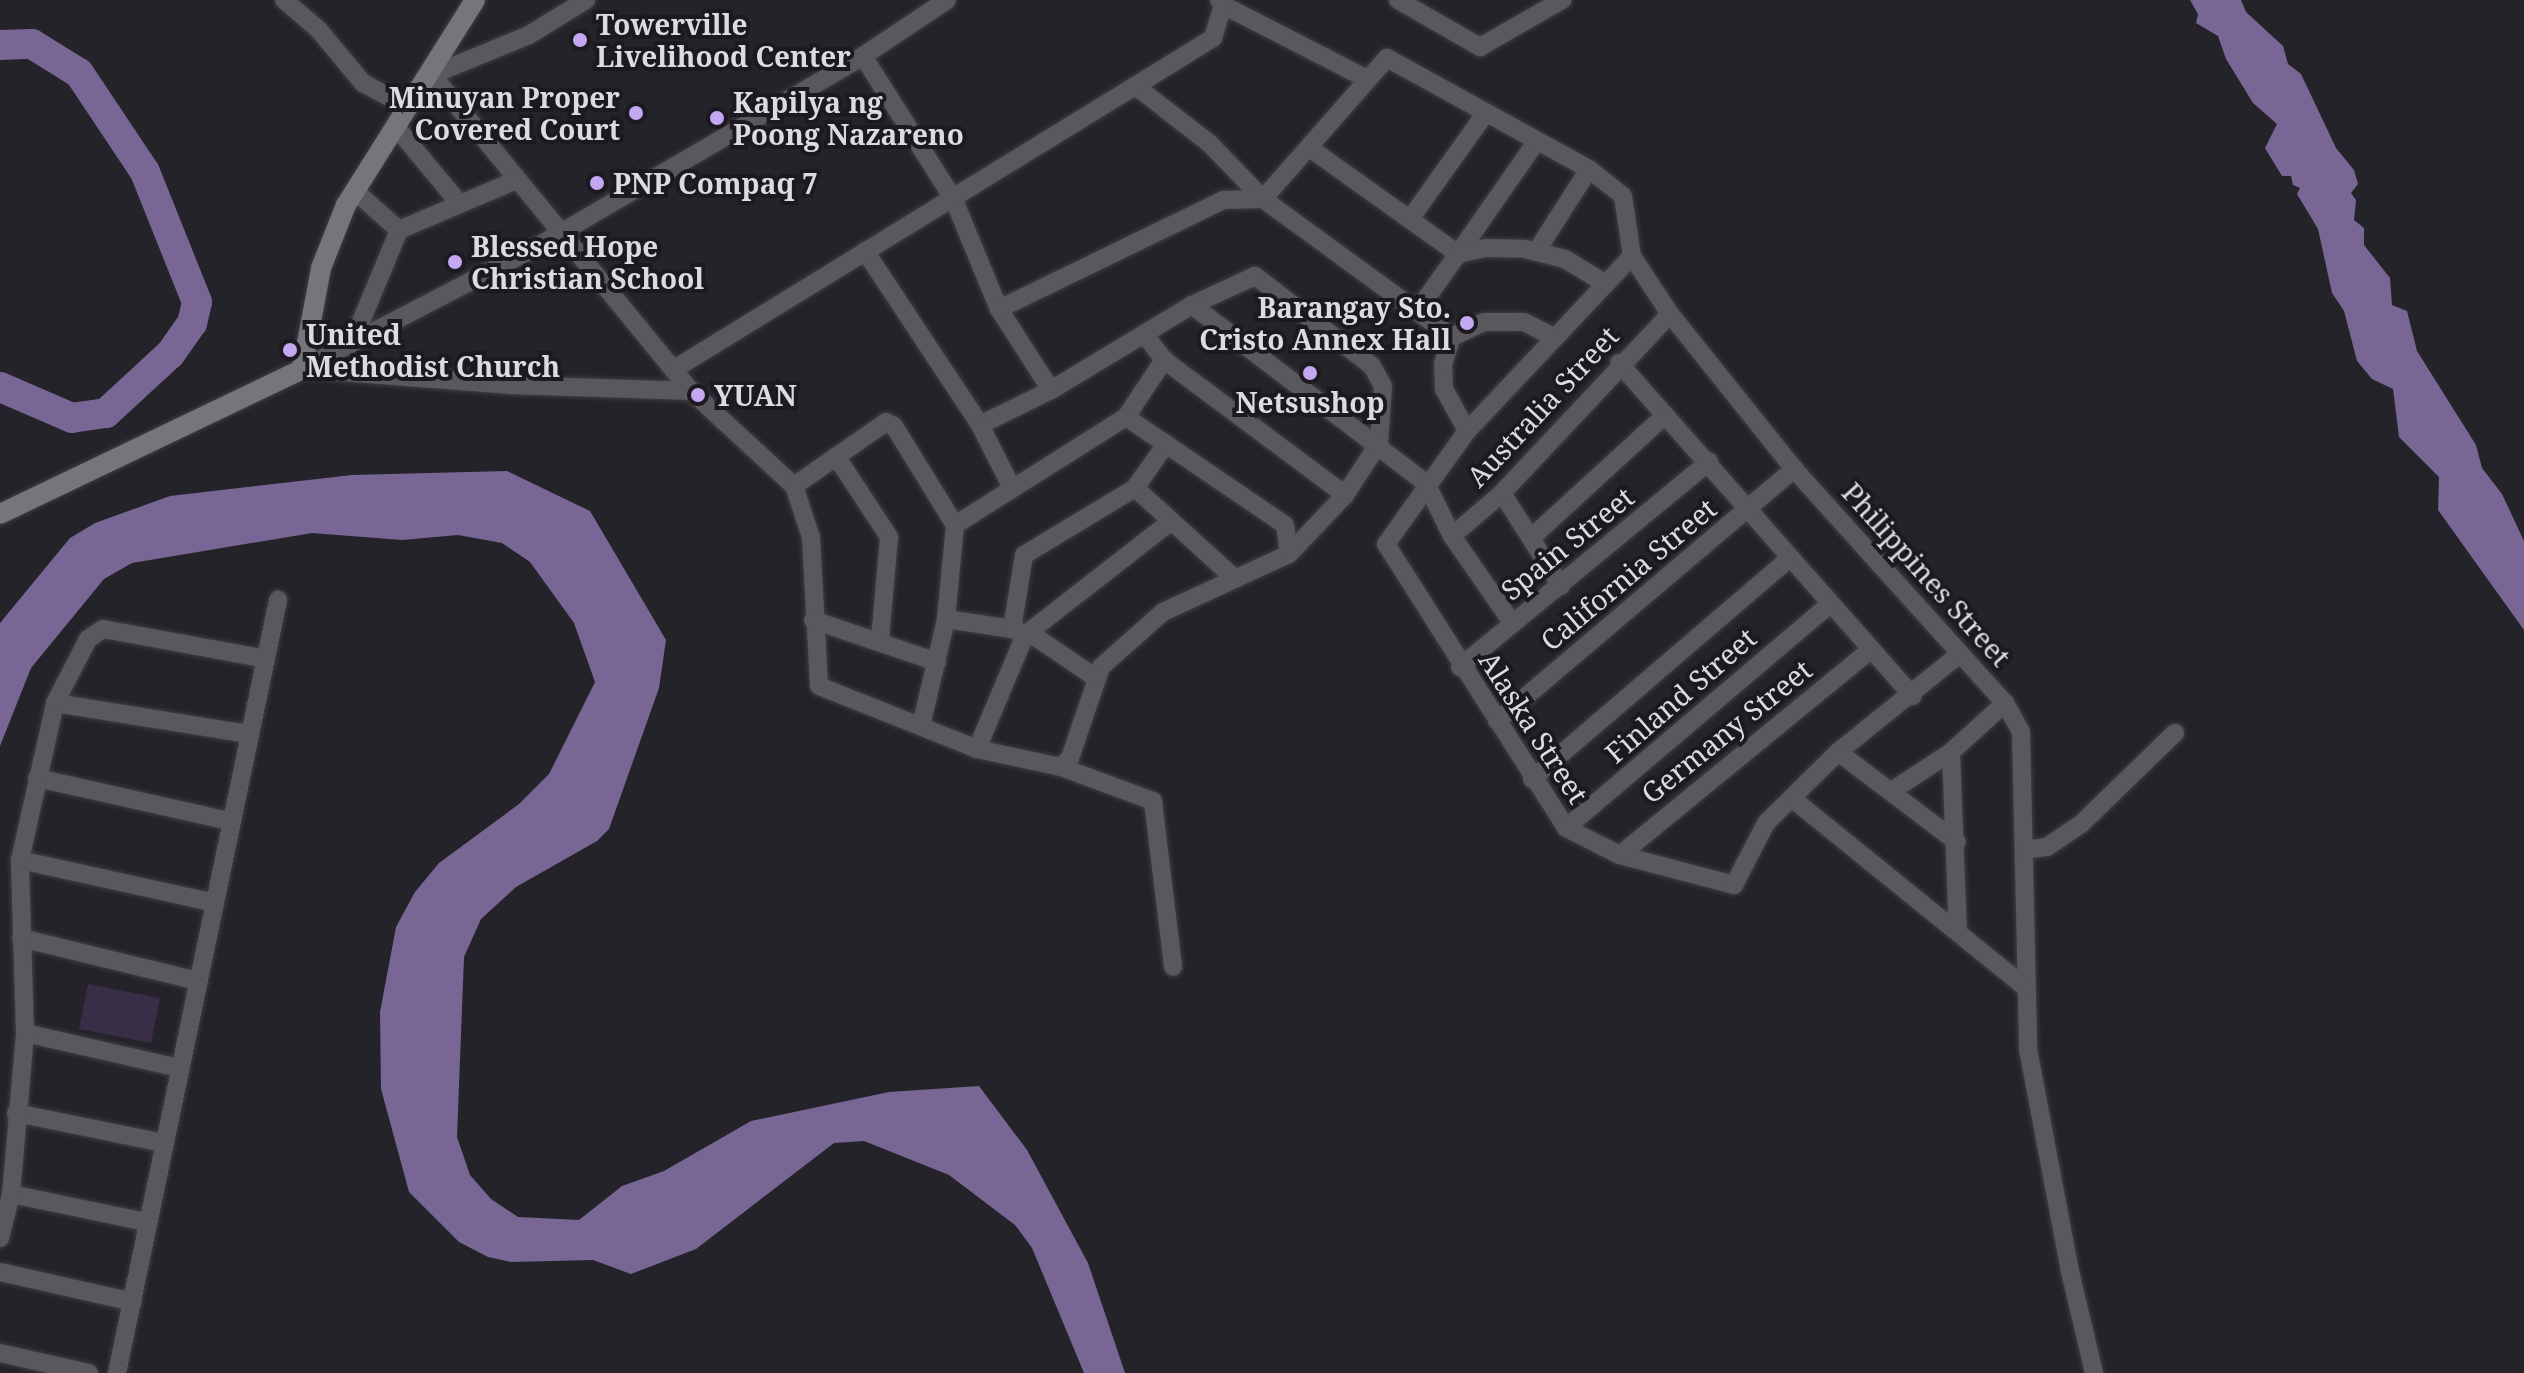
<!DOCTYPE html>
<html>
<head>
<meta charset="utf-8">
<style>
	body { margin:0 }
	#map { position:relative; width:2524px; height:1373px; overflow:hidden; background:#25232a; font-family:"Noto Serif",serif }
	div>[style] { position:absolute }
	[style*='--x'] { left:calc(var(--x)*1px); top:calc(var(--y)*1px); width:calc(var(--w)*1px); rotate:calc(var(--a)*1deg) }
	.green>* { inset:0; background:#382e47 }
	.water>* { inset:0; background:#786695 }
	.river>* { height:30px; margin:-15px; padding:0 15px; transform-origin:15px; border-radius:15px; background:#786695 }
	.roads { filter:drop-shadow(0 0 2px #3f3d44) drop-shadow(0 0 2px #3f3d44) }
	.street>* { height:18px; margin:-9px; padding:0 9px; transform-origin:9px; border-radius:9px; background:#59585c }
	.secondary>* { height:20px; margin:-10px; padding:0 10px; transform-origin:10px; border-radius:10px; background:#77757b }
	.dots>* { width:22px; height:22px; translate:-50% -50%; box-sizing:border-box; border:4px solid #1c1921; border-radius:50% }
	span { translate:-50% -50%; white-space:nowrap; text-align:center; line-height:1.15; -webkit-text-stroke:8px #1c1921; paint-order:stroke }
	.poi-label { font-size:28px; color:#dddbe1; font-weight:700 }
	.left { translate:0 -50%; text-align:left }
	.right { translate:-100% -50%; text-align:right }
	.street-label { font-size:28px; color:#dddbe1 }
</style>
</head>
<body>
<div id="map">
	<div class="green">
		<i style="clip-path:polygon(88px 984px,160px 998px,151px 1043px,79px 1029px)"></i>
	</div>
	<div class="water">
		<i style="clip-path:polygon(2190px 0,2241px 0,2246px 12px,2283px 46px,2288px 64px,2301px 74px,2336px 148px,2354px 170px,2358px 184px,2351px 193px,2356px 200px,2354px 220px,2364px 228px,2364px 245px,2390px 278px,2392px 305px,2407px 311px,2417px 351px,2476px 445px,2482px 468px,2502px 494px,2524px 541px,2524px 630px,2438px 510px,2439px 477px,2399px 437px,2393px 389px,2372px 379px,2357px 361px,2344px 311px,2332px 293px,2318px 229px,2297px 194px,2300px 188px,2293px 185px,2291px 176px,2282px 176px,2265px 148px,2277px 124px,2253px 103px,2226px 59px,2218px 36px,2196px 23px,2198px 14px)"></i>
		<i style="clip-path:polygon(507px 471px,590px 511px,666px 640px,659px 688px,609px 829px,597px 841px,516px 887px,481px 919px,464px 957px,457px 1137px,470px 1175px,491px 1199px,518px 1217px,579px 1220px,622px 1186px,664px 1171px,751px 1121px,889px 1092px,979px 1086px,1027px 1150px,1088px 1263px,1125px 1373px,1084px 1373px,1032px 1248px,1015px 1225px,949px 1175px,864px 1141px,834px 1143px,696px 1249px,631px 1274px,593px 1260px,511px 1262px,488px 1257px,459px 1242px,409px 1192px,381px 1089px,380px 1012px,396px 927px,415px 892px,439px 863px,519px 804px,549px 774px,595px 682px,574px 623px,530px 562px,502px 543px,458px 535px,402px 540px,312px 533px,132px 563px,104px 579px,31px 668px,0 746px,0 623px,70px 538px,95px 523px,170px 496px,352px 475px)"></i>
	</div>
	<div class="river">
		<i style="--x:0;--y:45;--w:32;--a:-2"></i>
		<i style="--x:32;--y:44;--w:55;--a:31.7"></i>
		<i style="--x:79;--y:73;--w:119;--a:56.3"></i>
		<i style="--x:145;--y:172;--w:140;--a:68.2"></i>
		<i style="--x:197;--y:302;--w:22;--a:103"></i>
		<i style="--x:192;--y:323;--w:38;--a:125"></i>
		<i style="--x:170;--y:354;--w:87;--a:137.3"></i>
		<i style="--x:106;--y:413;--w:34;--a:172"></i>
		<i style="--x:72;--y:418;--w:78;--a:-156.7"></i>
	</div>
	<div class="roads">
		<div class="street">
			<i style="--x:284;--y:0;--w:45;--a:40.5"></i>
			<i style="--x:318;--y:29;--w:70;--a:50.2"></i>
			<i style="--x:363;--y:83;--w:51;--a:28.1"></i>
			<i style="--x:1398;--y:0;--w:95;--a:29.8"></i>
			<i style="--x:1480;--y:47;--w:95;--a:-29.8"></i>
			<i style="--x:1223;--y:5;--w:162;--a:27.2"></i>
			<i style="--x:863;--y:56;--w:170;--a:57.7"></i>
			<i style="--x:954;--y:200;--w:118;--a:67.6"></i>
			<i style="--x:999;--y:309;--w:96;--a:57.3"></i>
			<i style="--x:433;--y:76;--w:407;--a:50.7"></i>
			<i style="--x:691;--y:391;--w:140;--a:42.7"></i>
			<i style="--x:794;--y:486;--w:54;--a:71.6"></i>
			<i style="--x:811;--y:537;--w:149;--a:86.9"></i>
			<i style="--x:819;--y:686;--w:170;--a:21.7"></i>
			<i style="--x:977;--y:749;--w:86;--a:12.1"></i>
			<i style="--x:1061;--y:767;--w:13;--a:-45"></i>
			<i style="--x:1070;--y:758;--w:96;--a:-71.2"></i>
			<i style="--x:1101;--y:667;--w:83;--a:-41.6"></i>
			<i style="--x:1163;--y:612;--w:139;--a:-24.7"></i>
			<i style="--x:1289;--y:554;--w:81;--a:-46.5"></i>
			<i style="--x:1345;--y:495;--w:62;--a:-56.8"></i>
			<i style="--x:1379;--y:443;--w:57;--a:-86"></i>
			<i style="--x:1383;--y:386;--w:23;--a:-119"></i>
			<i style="--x:1372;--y:366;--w:148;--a:-142.4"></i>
			<i style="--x:1255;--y:276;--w:69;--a:155.3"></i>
			<i style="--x:1192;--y:305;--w:165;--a:148.9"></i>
			<i style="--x:1051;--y:390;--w:79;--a:153.8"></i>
			<i style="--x:427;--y:77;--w:110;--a:-22.4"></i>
			<i style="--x:529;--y:35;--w:67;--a:-31.6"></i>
			<i style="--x:1138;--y:88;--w:90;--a:37.8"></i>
			<i style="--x:1209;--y:143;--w:78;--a:46"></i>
			<i style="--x:1263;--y:199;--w:234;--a:36.1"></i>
			<i style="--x:396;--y:127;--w:100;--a:50.3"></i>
			<i style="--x:1311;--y:149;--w:181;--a:35.5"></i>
			<i style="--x:1458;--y:254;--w:136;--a:-55.1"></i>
			<i style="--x:355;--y:191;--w:59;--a:41.6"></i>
			<i style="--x:1410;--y:219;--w:129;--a:-54.5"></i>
			<i style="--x:865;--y:251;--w:209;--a:56.5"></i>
			<i style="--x:980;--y:425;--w:68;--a:63.1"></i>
			<i style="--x:1536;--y:252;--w:98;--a:-57.4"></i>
			<i style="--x:1632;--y:256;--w:241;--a:133.3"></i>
			<i style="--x:1467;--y:431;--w:139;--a:125.6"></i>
			<i style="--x:1386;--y:544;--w:336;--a:57.6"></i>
			<i style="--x:1566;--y:828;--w:60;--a:26.6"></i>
			<i style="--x:1620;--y:855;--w:118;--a:14.7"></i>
			<i style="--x:1734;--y:885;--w:70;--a:-62.7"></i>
			<i style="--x:1766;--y:823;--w:101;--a:-44.6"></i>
			<i style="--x:1838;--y:752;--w:156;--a:-38.8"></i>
			<i style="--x:1192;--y:305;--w:294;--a:37.3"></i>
			<i style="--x:1426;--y:483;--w:59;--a:63.9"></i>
			<i style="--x:1452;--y:536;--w:107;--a:55.3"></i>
			<i style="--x:999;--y:309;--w:249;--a:-25.9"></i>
			<i style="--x:1223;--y:200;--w:40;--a:-1.4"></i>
			<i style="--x:1263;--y:199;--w:188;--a:-48.7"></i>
			<i style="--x:1387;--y:58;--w:230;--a:28.8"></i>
			<i style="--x:1589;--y:169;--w:43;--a:38.5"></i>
			<i style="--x:1623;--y:196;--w:61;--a:81.5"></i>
			<i style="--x:1632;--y:256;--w:69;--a:56.8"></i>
			<i style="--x:1670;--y:314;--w:198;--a:51.3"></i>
			<i style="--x:1794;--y:469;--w:315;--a:48"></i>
			<i style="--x:2005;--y:703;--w:33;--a:61"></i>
			<i style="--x:2021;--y:732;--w:317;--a:88.7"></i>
			<i style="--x:2028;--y:1049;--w:222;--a:79.3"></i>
			<i style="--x:2069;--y:1267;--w:109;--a:76.7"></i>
			<i style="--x:1417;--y:311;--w:70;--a:-54.3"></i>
			<i style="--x:1458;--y:254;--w:29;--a:-12"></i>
			<i style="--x:1486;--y:248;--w:39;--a:1"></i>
			<i style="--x:1525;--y:249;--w:41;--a:14"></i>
			<i style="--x:1565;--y:259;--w:48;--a:31.4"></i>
			<i style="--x:1144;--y:334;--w:33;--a:52"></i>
			<i style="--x:1164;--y:360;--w:226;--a:36.7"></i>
			<i style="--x:352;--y:343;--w:122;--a:-67.4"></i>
			<i style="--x:399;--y:230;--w:127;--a:-23.1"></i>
			<i style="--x:1619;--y:363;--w:444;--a:48.6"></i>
			<i style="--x:676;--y:368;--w:630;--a:-31.57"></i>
			<i style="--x:1213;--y:38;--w:34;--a:-73"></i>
			<i style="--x:1223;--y:5;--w:6;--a:-129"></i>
			<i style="--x:302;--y:369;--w:268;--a:-27.5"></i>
			<i style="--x:540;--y:245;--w:374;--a:-30.3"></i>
			<i style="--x:863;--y:56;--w:101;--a:-33.7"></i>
			<i style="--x:303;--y:369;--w:208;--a:4.4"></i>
			<i style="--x:510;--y:385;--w:181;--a:1.9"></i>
			<i style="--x:1126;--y:417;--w:69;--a:-56.3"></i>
			<i style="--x:1467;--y:431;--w:48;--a:-118.7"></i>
			<i style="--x:1444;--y:389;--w:25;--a:-92"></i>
			<i style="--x:1443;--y:364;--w:28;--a:-72"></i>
			<i style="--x:1452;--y:337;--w:35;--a:-25"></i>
			<i style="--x:1484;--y:322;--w:40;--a:0"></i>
			<i style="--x:1524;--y:322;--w:31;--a:27"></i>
			<i style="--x:836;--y:456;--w:97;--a:56.8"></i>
			<i style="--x:889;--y:537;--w:103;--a:95"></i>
			<i style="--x:794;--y:486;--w:112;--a:-34.8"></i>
			<i style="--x:886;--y:422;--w:9;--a:27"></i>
			<i style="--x:894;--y:426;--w:116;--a:58.4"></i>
			<i style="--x:1135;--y:488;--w:131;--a:42.2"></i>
			<i style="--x:1502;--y:493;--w:110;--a:57.6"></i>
			<i style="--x:1452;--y:536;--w:66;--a:-40.7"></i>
			<i style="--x:1502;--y:493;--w:245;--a:-46.8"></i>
			<i style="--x:1531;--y:538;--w:182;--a:-42.5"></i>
			<i style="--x:946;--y:619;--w:67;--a:8.6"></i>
			<i style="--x:1012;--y:629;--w:27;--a:20"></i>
			<i style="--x:1037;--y:638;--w:71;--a:34.1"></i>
			<i style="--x:813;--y:620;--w:131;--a:18.7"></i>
			<i style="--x:1012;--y:629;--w:75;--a:-80.8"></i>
			<i style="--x:1024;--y:555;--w:130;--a:-31.1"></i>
			<i style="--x:1135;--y:488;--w:54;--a:-54.8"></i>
			<i style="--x:1460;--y:667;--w:323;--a:-39.5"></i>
			<i style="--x:55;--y:703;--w:195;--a:9.1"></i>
			<i style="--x:1497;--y:721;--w:390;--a:-40.3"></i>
			<i style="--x:921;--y:726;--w:110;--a:-76.8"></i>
			<i style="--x:946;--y:619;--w:94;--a:-84.5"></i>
			<i style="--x:955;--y:525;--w:202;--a:-32.3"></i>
			<i style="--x:1126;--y:417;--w:192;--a:34.2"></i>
			<i style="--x:1285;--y:525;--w:29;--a:82"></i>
			<i style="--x:977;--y:749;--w:124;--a:-67.2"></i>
			<i style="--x:1025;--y:635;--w:182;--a:-37.9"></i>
			<i style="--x:1838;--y:752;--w:149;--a:37.1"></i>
			<i style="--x:1951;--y:752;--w:180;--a:87.8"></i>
			<i style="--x:1061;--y:767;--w:98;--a:20.3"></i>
			<i style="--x:1153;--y:801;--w:167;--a:83.1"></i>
			<i style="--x:37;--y:778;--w:198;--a:12.6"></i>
			<i style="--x:1532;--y:779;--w:340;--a:-40.6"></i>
			<i style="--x:1893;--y:790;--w:69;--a:-33.2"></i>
			<i style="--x:1951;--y:752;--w:73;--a:-42.2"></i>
			<i style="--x:1794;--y:800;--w:296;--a:39"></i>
			<i style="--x:1566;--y:828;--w:346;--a:-40.3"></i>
			<i style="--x:2025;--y:850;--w:22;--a:-8"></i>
			<i style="--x:2047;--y:847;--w:41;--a:-34.1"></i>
			<i style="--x:2081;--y:824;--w:131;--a:-44.1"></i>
			<i style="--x:1620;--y:855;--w:322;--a:-39.3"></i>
			<i style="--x:20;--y:860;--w:200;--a:12.4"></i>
			<i style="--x:21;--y:938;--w:181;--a:13.7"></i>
			<i style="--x:25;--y:1033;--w:158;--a:12.8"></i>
			<i style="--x:16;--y:1113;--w:150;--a:11.5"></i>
			<i style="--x:11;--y:1194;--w:138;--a:11.7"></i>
			<i style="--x:0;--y:1238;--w:45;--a:-76"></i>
			<i style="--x:11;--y:1194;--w:162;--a:-85"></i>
			<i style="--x:25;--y:1033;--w:173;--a:-91.7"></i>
			<i style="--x:20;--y:860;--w:161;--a:-77.4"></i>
			<i style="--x:55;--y:703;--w:72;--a:-62.7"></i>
			<i style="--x:88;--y:639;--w:18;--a:-34"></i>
			<i style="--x:103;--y:629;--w:166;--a:10.4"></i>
			<i style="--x:0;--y:1272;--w:136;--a:12.7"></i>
			<i style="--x:0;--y:1353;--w:91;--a:12.7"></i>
			<i style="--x:117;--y:1373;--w:790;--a:-78.23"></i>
		</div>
		<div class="secondary">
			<i style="--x:0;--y:514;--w:335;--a:-25.6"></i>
			<i style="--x:302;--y:369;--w:103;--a:-79.3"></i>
			<i style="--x:321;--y:268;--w:68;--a:-68.4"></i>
			<i style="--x:346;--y:205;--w:242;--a:-57.8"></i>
		</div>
	</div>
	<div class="dots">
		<i style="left:580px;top:40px;background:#c4a7f1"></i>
		<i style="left:636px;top:113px;background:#c4a7f1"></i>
		<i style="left:717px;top:118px;background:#c4a7f1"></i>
		<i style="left:597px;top:183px;background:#c4a7f1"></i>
		<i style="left:455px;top:262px;background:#c4a7f1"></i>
		<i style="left:1467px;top:323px;background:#c4a7f1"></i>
		<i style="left:290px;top:350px;background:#c4a7f1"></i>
		<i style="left:1310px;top:373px;background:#c4a7f1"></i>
		<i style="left:698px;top:395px;background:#c4a7f1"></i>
	</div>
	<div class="poi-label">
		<span class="left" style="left:596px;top:40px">Towerville<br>Livelihood Center</span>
		<span class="right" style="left:620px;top:113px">Minuyan Proper<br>Covered Court</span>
		<span class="left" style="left:733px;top:118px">Kapilya ng<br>Poong Nazareno</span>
		<span class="left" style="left:613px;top:183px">PNP Compaq 7</span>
		<span class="left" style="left:471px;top:262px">Blessed Hope<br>Christian School</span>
		<span class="right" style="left:1451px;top:323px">Barangay Sto.<br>Cristo Annex Hall</span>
		<span class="left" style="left:306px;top:350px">United<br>Methodist Church</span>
		<span class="left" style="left:714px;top:395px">YUAN</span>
		<span style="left:1310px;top:402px">Netsushop</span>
	</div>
	<div class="street-label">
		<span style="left:1542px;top:406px;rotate:-47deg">Australia Street</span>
		<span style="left:1567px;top:543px;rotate:-39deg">Spain Street</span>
		<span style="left:1628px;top:574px;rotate:-40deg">California Street</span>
		<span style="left:1927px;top:574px;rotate:48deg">Philippines Street</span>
		<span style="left:1680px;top:695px;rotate:-41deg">Finland Street</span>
		<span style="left:1534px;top:727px;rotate:57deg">Alaska Street</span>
		<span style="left:1726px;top:731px;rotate:-39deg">Germany Street</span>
	</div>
</div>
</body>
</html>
